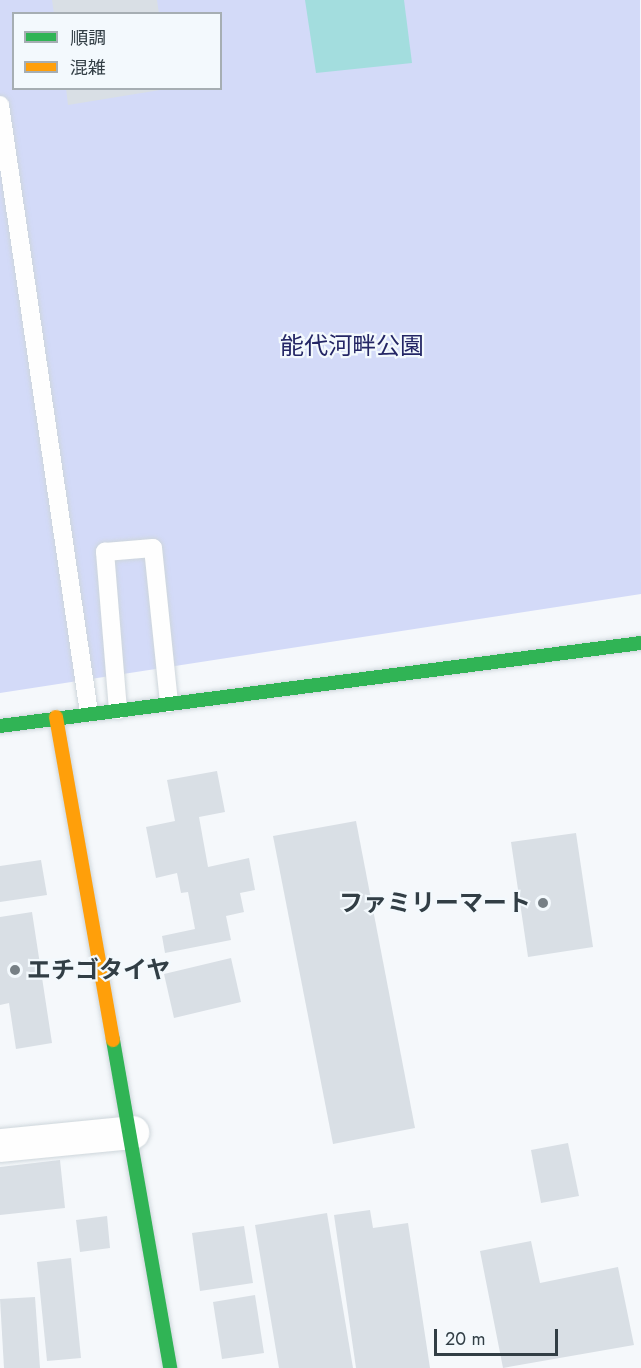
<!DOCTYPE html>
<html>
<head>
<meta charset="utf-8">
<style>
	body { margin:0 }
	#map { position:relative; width:641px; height:1368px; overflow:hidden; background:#f5f8fb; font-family:Jost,"Noto Sans JP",sans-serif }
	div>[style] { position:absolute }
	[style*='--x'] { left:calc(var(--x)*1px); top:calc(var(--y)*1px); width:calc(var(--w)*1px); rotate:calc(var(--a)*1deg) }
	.green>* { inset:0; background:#d3daf8 }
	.water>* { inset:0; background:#a3ddde }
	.building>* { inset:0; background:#d9dfe5 }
	.roads { filter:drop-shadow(0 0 2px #ced6db) drop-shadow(0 0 2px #ced6db) }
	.lane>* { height:18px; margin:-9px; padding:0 9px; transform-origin:9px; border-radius:9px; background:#fefefe }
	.street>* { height:33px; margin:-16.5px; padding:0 16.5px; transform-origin:16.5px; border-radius:16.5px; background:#fefefe }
	.fast>* { height:14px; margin:-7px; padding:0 7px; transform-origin:7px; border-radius:7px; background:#30b455 }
	.slow>* { height:14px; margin:-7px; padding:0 7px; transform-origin:7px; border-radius:7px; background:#ff9f0a }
	.dots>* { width:16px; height:16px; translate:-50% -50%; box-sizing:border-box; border:3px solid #f3f9fd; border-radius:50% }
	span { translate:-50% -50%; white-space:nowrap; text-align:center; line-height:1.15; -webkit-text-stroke:4.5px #f3f9fd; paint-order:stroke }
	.park-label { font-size:24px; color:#242665 }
	.poi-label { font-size:24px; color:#323e45; font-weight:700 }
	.right { translate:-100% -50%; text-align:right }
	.left { translate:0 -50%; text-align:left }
	.legend { position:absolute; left:12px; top:12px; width:210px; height:78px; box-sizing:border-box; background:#f3f9fd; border:2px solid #a6aeb3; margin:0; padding:8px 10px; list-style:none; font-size:18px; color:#323e45 }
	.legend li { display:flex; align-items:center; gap:12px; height:30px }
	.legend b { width:30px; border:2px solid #a6aeb3 }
	.scale { position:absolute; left:434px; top:1329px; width:124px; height:27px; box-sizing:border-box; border:3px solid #323e45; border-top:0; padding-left:8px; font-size:18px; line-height:21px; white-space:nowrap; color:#323e45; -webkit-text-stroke:4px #f3f9fd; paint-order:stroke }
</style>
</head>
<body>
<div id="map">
	<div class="green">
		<i style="clip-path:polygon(evenodd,0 0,640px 0,641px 594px,0 693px,0 0,14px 14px,220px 14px,220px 88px,14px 88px,14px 14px)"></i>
	</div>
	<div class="water">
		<i style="clip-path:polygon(305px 0,404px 0,412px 63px,316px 73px)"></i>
	</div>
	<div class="building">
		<i style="clip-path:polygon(52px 0,157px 0,159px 14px,54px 14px)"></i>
		<i style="clip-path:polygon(66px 88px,160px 88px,160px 90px,68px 105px)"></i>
		<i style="clip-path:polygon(217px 771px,225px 812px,199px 817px,208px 867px,249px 858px,255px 890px,240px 893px,244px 912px,226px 916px,231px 940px,165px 953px,162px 936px,195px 929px,188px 892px,181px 893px,177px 873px,156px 878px,146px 827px,175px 821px,167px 780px)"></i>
		<i style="clip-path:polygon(356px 821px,415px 1128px,333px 1144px,273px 836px)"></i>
		<i style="clip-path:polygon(576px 833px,593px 947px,528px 957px,511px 842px)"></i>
		<i style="clip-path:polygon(41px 860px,47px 895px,0 902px,0 866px)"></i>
		<i style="clip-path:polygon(32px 912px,52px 1043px,16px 1049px,9px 1003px,0 1005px,0 917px)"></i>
		<i style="clip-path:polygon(231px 958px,241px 1002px,174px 1018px,164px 974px)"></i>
		<i style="clip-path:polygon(568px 1143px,579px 1196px,541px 1203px,531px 1150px)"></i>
		<i style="clip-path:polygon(60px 1160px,65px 1208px,0 1215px,0 1167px)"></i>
		<i style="clip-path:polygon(370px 1210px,373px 1228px,408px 1223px,430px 1368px,356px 1368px,334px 1215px)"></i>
		<i style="clip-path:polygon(327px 1213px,353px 1368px,279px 1368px,255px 1225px)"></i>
		<i style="clip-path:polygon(107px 1216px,110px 1248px,80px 1252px,76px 1220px)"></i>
		<i style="clip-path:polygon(244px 1226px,253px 1283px,200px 1291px,192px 1233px)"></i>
		<i style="clip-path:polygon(531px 1241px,540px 1283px,618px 1267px,634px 1345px,503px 1368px,480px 1251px)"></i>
		<i style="clip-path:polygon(71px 1258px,81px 1358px,47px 1361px,37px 1262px)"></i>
		<i style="clip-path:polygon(255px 1295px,264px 1353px,222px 1359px,213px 1302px)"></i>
		<i style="clip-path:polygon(35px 1297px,40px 1368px,4px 1368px,0 1299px)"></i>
	</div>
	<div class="roads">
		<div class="lane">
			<i style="--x:0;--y:105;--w:614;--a:81.67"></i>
			<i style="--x:118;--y:710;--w:159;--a:-94.7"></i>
			<i style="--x:105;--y:552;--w:48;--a:-4.8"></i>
			<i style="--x:153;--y:548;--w:156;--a:84.1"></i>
		</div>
		<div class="street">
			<i style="--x:0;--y:1145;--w:133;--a:-5.6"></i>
		</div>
		<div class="fast">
			<i style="--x:0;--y:726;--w:646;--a:-7.38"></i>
			<i style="--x:113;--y:1040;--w:333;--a:80.1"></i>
		</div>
		<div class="slow">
			<i style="--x:56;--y:717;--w:328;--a:80"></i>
		</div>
	</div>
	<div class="dots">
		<i style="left:543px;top:903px;background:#767f85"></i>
		<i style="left:15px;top:970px;background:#767f85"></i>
	</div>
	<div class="park-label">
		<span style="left:352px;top:346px">能代河畔公園</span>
	</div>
	<div class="poi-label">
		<span class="right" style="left:531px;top:903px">ファミリーマート</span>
		<span class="left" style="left:27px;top:970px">エチゴタイヤ</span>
	</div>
	<ul class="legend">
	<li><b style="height:8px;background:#30b455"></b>順調</li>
	<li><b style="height:8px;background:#ff9f0a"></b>混雑</li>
	</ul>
	<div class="scale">20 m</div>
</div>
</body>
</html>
